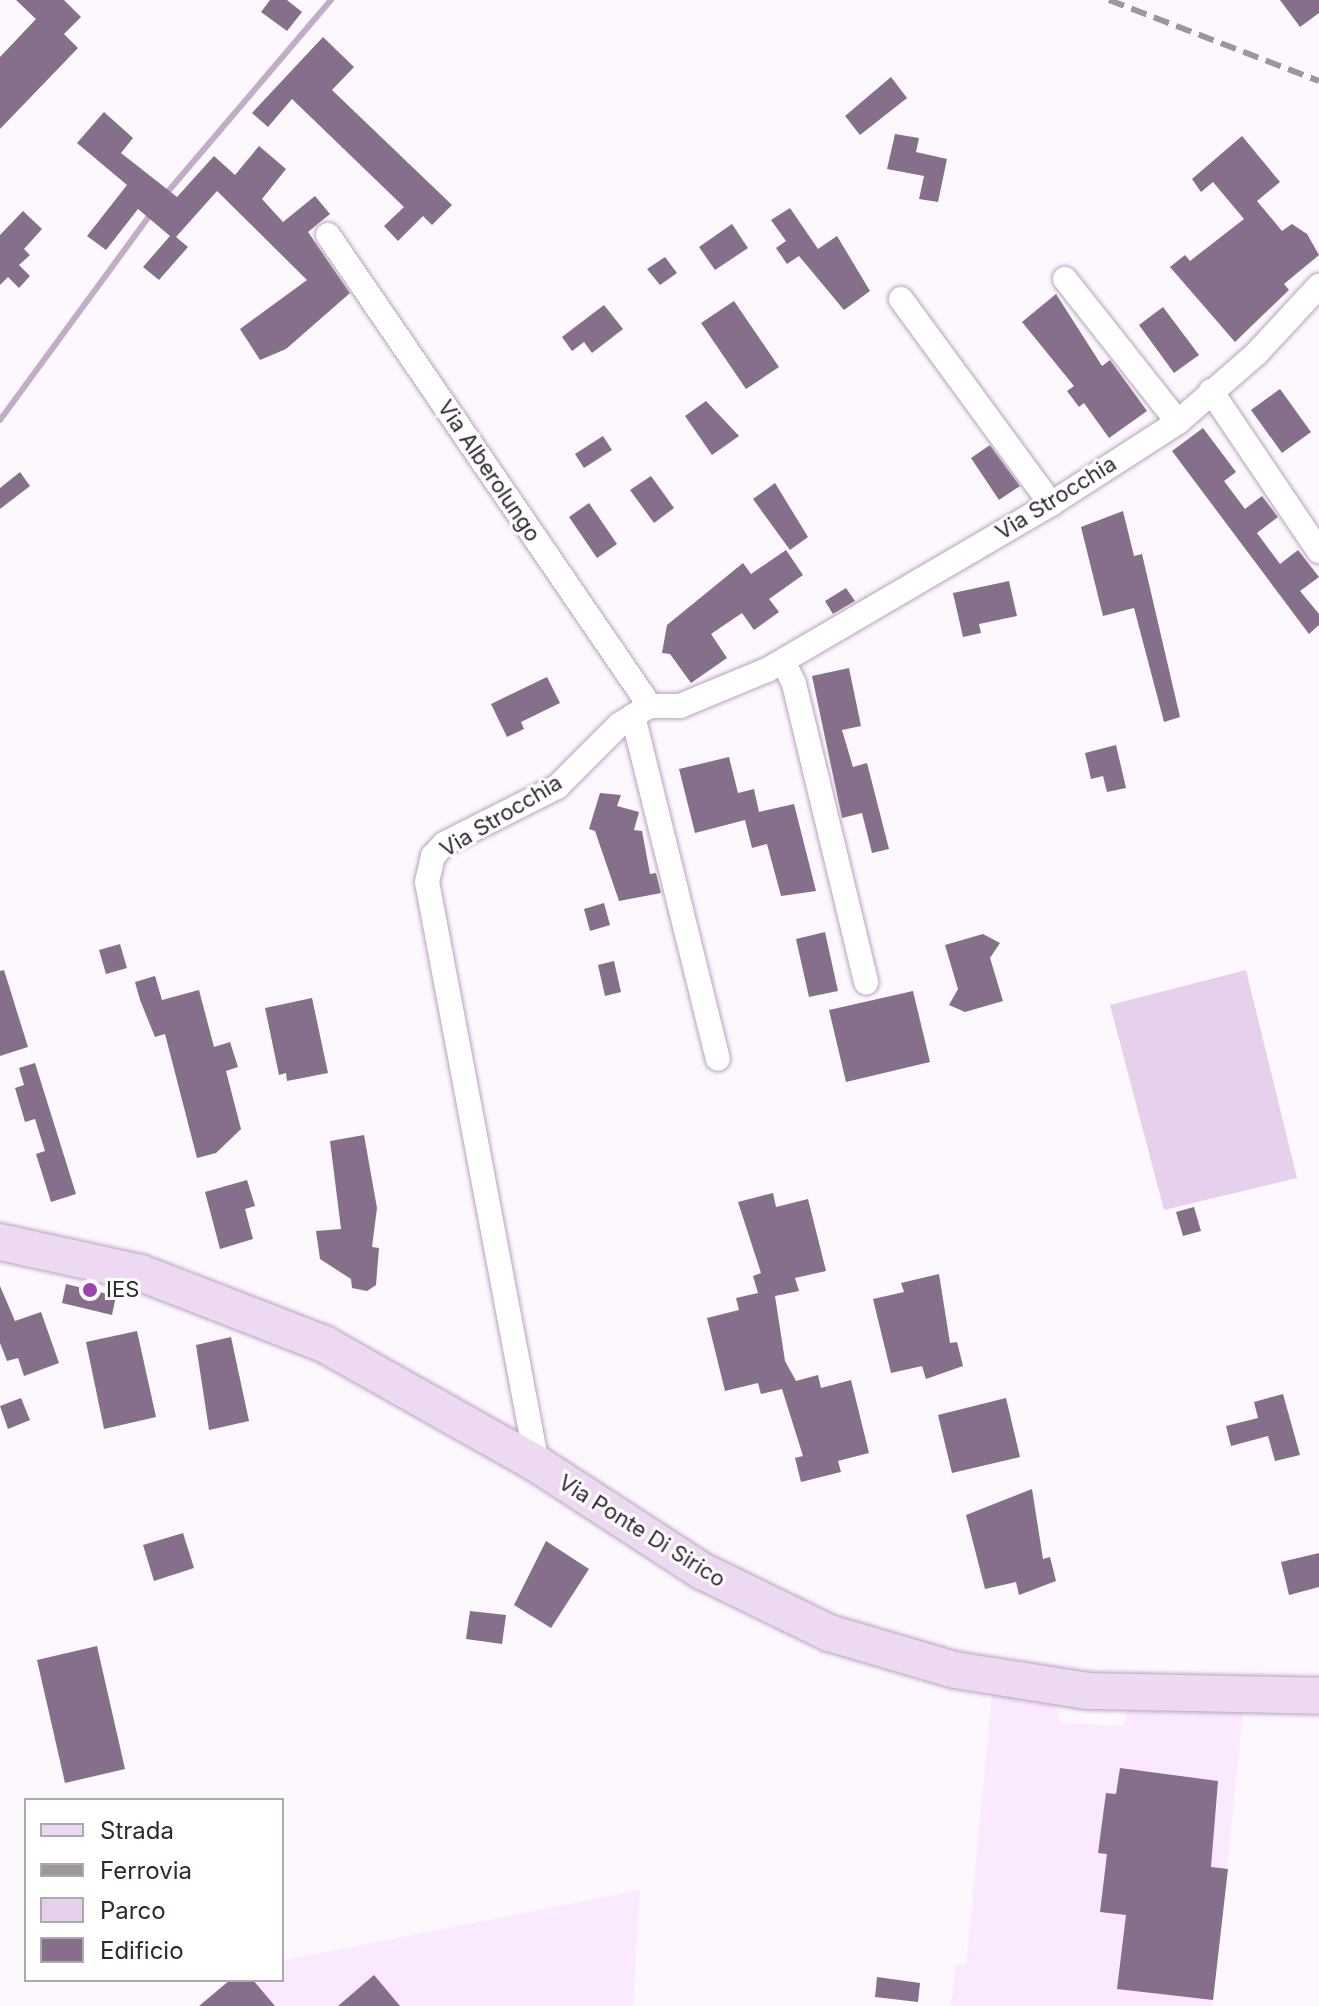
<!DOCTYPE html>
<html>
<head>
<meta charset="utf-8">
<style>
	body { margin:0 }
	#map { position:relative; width:1319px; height:2006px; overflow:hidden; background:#fdf8fe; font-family:Inter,sans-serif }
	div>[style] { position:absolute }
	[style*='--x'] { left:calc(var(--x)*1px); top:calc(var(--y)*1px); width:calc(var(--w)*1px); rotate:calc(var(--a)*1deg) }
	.built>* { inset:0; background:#fbe9ff }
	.green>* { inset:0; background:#e7d0ec }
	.stream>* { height:6px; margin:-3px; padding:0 3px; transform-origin:3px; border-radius:3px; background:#c3acc8 }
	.building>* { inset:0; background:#856f8a }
	.roads { filter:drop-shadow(0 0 2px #b9a2bf) drop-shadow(0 0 2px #b9a2bf) }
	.street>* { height:24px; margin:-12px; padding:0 12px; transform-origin:12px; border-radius:12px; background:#fff }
	.secondary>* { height:36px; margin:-18px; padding:0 18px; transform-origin:18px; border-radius:18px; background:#eed9f3 }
	.rail>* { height:6px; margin-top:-3px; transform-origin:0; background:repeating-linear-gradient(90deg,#9d969f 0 16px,transparent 0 24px) }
	.dots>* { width:22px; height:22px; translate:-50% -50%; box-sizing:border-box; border:4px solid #fff; border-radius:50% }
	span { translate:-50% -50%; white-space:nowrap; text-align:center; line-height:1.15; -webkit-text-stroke:6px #fff; paint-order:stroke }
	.street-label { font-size:22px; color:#312733 }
	.poi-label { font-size:22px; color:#312733 }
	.left { translate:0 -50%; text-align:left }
	.legend { position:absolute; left:24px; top:1798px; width:260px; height:184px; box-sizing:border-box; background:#fff; border:2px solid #ada9ad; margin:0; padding:10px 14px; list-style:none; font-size:24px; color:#312733 }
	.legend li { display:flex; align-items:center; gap:16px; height:40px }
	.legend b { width:40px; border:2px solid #ada9ad }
</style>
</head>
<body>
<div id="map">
	<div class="built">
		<i style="clip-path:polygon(992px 1694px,1055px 1704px,1061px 1723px,1123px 1726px,1130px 1706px,1243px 1713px,1213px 2006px,951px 2006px,956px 1965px,966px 1965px)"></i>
		<i style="clip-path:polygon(640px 1890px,633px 2006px,199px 2006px,230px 1980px,282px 1980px,282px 1961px)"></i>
	</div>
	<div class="green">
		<i style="clip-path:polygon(1246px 970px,1297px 1178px,1164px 1210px,1110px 1005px)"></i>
	</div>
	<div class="stream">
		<i style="--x:165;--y:195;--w:256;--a:-49.6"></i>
		<i style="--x:0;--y:420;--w:255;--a:-53.8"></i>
	</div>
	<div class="building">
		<i style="clip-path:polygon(16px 0,64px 0,81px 17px,64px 34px,78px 48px,0 129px,0 57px,36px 19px)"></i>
		<i style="clip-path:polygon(270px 0,287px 0,302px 12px,287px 31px,261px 12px)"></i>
		<i style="clip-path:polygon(1280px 0,1319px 0,1319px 13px,1300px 27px)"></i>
		<i style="clip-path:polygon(323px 37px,354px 67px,332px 90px,452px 205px,432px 225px,423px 216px,398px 241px,384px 226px,404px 207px,292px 99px,268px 127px,252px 113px)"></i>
		<i style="clip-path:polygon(891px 77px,907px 98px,860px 135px,845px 116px)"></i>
		<i style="clip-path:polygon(104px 112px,133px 138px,121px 153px,177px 197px,214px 156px,235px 175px,259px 146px,286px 169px,262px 199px,283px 222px,315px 196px,330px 214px,308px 232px,350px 293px,286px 349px,260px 360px,240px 329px,307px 280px,217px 191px,176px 237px,188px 247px,159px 280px,143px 267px,170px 236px,138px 209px,106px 250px,87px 236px,127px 185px,77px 143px)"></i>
		<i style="clip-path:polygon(895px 134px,919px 138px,916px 152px,947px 159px,938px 202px,919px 199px,924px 176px,887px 169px)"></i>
		<i style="clip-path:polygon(1242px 136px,1280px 182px,1257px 201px,1282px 231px,1292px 224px,1307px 234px,1319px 255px,1284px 284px,1289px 290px,1235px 342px,1170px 267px,1185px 255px,1190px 261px,1244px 219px,1213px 182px,1201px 192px,1192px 179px)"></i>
		<i style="clip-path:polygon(790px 208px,818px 249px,837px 236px,870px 291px,844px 310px,799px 256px,787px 264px,776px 248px,786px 241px,771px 220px)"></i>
		<i style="clip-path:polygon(23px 211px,42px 229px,24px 249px,30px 255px,19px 265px,30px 276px,19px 288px,8px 277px,0 285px,0 235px)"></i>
		<i style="clip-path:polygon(732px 224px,748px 248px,715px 270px,699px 247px)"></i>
		<i style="clip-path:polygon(665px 257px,677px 273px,660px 285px,647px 269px)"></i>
		<i style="clip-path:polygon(1056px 294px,1102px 366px,1110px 360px,1147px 411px,1109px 438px,1084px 403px,1079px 407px,1067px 391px,1074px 386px,1022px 322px)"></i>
		<i style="clip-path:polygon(734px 301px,779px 367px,746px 389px,701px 323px)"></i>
		<i style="clip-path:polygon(604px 305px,623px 329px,592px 353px,584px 342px,572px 351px,562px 337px)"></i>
		<i style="clip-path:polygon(1163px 307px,1199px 355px,1174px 373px,1139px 325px)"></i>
		<i style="clip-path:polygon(1280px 389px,1311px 432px,1282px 453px,1251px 410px)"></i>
		<i style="clip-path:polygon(706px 401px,739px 436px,712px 455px,685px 416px)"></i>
		<i style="clip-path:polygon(1203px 428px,1236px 472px,1224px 481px,1245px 509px,1262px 496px,1278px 517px,1257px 533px,1280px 564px,1298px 550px,1319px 577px,1300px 591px,1319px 614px,1319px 625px,1309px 634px,1172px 451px)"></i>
		<i style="clip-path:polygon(603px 436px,612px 450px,584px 468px,575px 454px)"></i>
		<i style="clip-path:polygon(990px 445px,1020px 486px,999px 500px,971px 458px)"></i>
		<i style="clip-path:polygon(20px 472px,30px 486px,0 509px,0 488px)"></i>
		<i style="clip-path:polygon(651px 476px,674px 508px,654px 523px,630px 490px)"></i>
		<i style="clip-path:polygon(775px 483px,808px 537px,790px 550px,753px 499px)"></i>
		<i style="clip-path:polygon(589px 503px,617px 544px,597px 558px,569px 517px)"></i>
		<i style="clip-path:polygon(1123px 511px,1134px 556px,1142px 554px,1180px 717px,1164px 722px,1134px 608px,1103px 616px,1081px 527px)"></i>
		<i style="clip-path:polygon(786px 550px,803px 575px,769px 599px,779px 612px,754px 630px,742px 613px,711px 634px,727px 658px,691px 683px,670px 654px,662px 653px,667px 625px,743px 563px,751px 574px)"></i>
		<i style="clip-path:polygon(1009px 581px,1017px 616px,979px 624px,981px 633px,963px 637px,953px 593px)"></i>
		<i style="clip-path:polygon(846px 588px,855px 601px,833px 614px,825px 601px)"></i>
		<i style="clip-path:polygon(849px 668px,861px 726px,842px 730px,853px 767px,867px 763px,889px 849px,872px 853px,862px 813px,842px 818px,812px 676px)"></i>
		<i style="clip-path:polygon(547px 677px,560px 703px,521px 722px,524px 729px,507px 737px,491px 704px)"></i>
		<i style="clip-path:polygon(1116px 745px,1126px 788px,1107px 792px,1103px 776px,1091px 779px,1085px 753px)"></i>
		<i style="clip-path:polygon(729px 757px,738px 793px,754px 789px,759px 812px,794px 804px,816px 891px,781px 896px,767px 844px,752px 848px,745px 820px,695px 833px,679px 769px)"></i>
		<i style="clip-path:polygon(600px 793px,621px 795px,617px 806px,639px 812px,634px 830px,642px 831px,650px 874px,656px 873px,661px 893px,619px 901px,595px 831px,589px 829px)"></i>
		<i style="clip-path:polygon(604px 903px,610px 925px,590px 931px,584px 909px)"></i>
		<i style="clip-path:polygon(825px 932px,838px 991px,809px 997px,796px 939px)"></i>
		<i style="clip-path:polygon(983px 934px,1000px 943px,990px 958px,1003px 1001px,965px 1012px,949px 1005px,958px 989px,945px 945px)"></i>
		<i style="clip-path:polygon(120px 944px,127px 968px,106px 974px,99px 950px)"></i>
		<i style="clip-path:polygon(614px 961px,621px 992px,605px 996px,598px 965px)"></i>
		<i style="clip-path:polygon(4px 970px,28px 1047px,0 1056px,0 971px)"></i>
		<i style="clip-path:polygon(155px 976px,162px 1000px,199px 990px,214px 1047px,230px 1042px,238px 1067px,226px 1071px,241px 1129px,216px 1153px,197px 1158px,165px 1034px,155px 1037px,140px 1000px,135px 982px)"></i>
		<i style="clip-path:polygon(913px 991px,930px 1062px,846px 1082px,829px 1010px)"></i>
		<i style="clip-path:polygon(312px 998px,328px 1073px,287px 1081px,286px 1073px,279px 1075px,265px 1008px)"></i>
		<i style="clip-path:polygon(35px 1063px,76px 1194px,51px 1202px,36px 1154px,45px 1151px,35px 1119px,25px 1122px,15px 1088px,24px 1085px,19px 1068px)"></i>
		<i style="clip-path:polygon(364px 1135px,377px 1208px,372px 1247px,379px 1248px,376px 1285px,367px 1291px,352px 1288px,351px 1279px,320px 1259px,316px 1231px,341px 1229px,330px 1141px)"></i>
		<i style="clip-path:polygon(247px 1180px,255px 1206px,245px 1209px,253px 1239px,220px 1249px,205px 1192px)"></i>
		<i style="clip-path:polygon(773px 1193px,776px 1207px,808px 1199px,826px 1271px,795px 1278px,799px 1291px,775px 1296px,785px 1361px,796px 1381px,818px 1375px,821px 1388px,851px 1380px,869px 1453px,838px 1461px,841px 1472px,801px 1482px,795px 1458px,803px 1456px,782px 1389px,761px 1394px,758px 1383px,725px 1391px,707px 1318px,739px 1310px,736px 1298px,758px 1293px,753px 1276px,761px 1273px,738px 1202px)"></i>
		<i style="clip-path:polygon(1194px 1207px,1201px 1231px,1183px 1236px,1176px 1212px)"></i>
		<i style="clip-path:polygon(939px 1274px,950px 1343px,957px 1342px,963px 1366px,926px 1379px,922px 1366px,891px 1373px,873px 1299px,904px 1292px,901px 1283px)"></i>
		<i style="clip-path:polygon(66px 1284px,116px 1296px,112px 1315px,62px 1303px)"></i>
		<i style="clip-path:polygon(0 1286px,15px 1321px,41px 1312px,59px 1363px,24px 1376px,18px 1358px,7px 1361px,0 1343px)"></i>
		<i style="clip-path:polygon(137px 1331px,156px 1417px,104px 1429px,86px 1342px)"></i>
		<i style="clip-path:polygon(231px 1337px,249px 1421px,209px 1430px,196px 1345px)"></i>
		<i style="clip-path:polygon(1283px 1394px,1300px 1455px,1275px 1461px,1268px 1436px,1231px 1446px,1226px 1426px,1258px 1418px,1254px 1402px)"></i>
		<i style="clip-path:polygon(21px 1398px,30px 1420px,8px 1429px,0 1406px)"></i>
		<i style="clip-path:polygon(1006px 1398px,1020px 1457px,952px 1473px,938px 1415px)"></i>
		<i style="clip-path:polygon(1032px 1489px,1043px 1559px,1050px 1557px,1056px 1581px,1019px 1595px,1016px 1582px,985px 1589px,966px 1515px)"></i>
		<i style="clip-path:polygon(183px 1533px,194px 1568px,154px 1581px,143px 1545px)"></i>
		<i style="clip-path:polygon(546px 1541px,589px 1569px,551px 1628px,514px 1605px)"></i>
		<i style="clip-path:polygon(1319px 1553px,1319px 1587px,1289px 1595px,1281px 1562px)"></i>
		<i style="clip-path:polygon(470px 1611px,506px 1615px,502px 1644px,466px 1639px)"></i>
		<i style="clip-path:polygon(97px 1646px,125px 1769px,65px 1783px,37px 1660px)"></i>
		<i style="clip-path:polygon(1120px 1768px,1218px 1781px,1211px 1867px,1228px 1869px,1213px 2000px,1117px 1989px,1126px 1915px,1100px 1912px,1107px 1854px,1098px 1853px,1106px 1793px,1116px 1794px)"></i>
		<i style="clip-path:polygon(374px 1975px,400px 2006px,338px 2006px)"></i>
		<i style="clip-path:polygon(877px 1977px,920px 1983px,918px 2002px,875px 1997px)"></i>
		<i style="clip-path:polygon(230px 1980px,253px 1980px,275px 2006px,199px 2006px)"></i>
	</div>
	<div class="roads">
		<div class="street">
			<i style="--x:328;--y:235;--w:571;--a:55.64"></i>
			<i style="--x:1065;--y:279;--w:182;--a:51.7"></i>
			<i style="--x:901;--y:299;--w:254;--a:53.8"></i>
			<i style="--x:1211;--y:391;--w:193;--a:56"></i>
			<i style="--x:783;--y:661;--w:25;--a:64"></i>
			<i style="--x:794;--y:684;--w:307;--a:76.4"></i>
			<i style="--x:633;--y:716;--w:353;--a:76.1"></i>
			<i style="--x:537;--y:1464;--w:592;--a:-100.7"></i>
			<i style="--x:427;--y:882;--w:27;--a:-77"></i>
			<i style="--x:433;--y:856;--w:16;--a:-47"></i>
			<i style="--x:444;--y:844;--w:127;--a:-26.8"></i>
			<i style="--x:557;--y:787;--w:88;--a:-45"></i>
			<i style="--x:619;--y:725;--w:36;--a:-32"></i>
			<i style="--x:650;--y:706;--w:30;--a:0"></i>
			<i style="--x:680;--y:706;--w:94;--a:-22.5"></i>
			<i style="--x:767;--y:670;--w:329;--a:-30.3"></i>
			<i style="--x:1051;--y:504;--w:151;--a:-32.8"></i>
			<i style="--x:1178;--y:422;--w:103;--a:-41.1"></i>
			<i style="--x:1256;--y:354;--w:93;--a:-47.2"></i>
		</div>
		<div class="secondary">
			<i style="--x:0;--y:1242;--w:144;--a:12.4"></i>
			<i style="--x:141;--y:1273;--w:196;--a:21.2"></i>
			<i style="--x:324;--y:1344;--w:244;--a:29.4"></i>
			<i style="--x:537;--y:1464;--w:197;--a:33"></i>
			<i style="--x:702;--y:1571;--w:141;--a:26"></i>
			<i style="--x:829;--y:1633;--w:131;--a:16.4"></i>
			<i style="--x:955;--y:1670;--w:135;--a:9"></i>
			<i style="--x:1088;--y:1691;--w:231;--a:1.2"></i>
		</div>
	</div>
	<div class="rail">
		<i style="--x:1109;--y:0;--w:225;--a:21.1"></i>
	</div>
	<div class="dots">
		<i style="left:90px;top:1290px;background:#9b43af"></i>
	</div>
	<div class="street-label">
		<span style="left:489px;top:471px;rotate:56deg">Via Alberolungo</span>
		<span style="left:1056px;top:498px;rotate:-32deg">Via Strocchia</span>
		<span style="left:501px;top:816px;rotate:-31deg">Via Strocchia</span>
		<span style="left:642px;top:1531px;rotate:32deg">Via Ponte Di Sirico</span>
	</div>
	<div class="poi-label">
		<span class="left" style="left:106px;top:1290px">IES</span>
	</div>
	<ul class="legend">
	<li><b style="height:10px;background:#eed9f3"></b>Strada</li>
	<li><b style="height:10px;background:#9d969f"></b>Ferrovia</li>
	<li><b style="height:22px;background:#e7d0ec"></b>Parco</li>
	<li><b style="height:22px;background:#856f8a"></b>Edificio</li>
	</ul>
</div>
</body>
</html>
